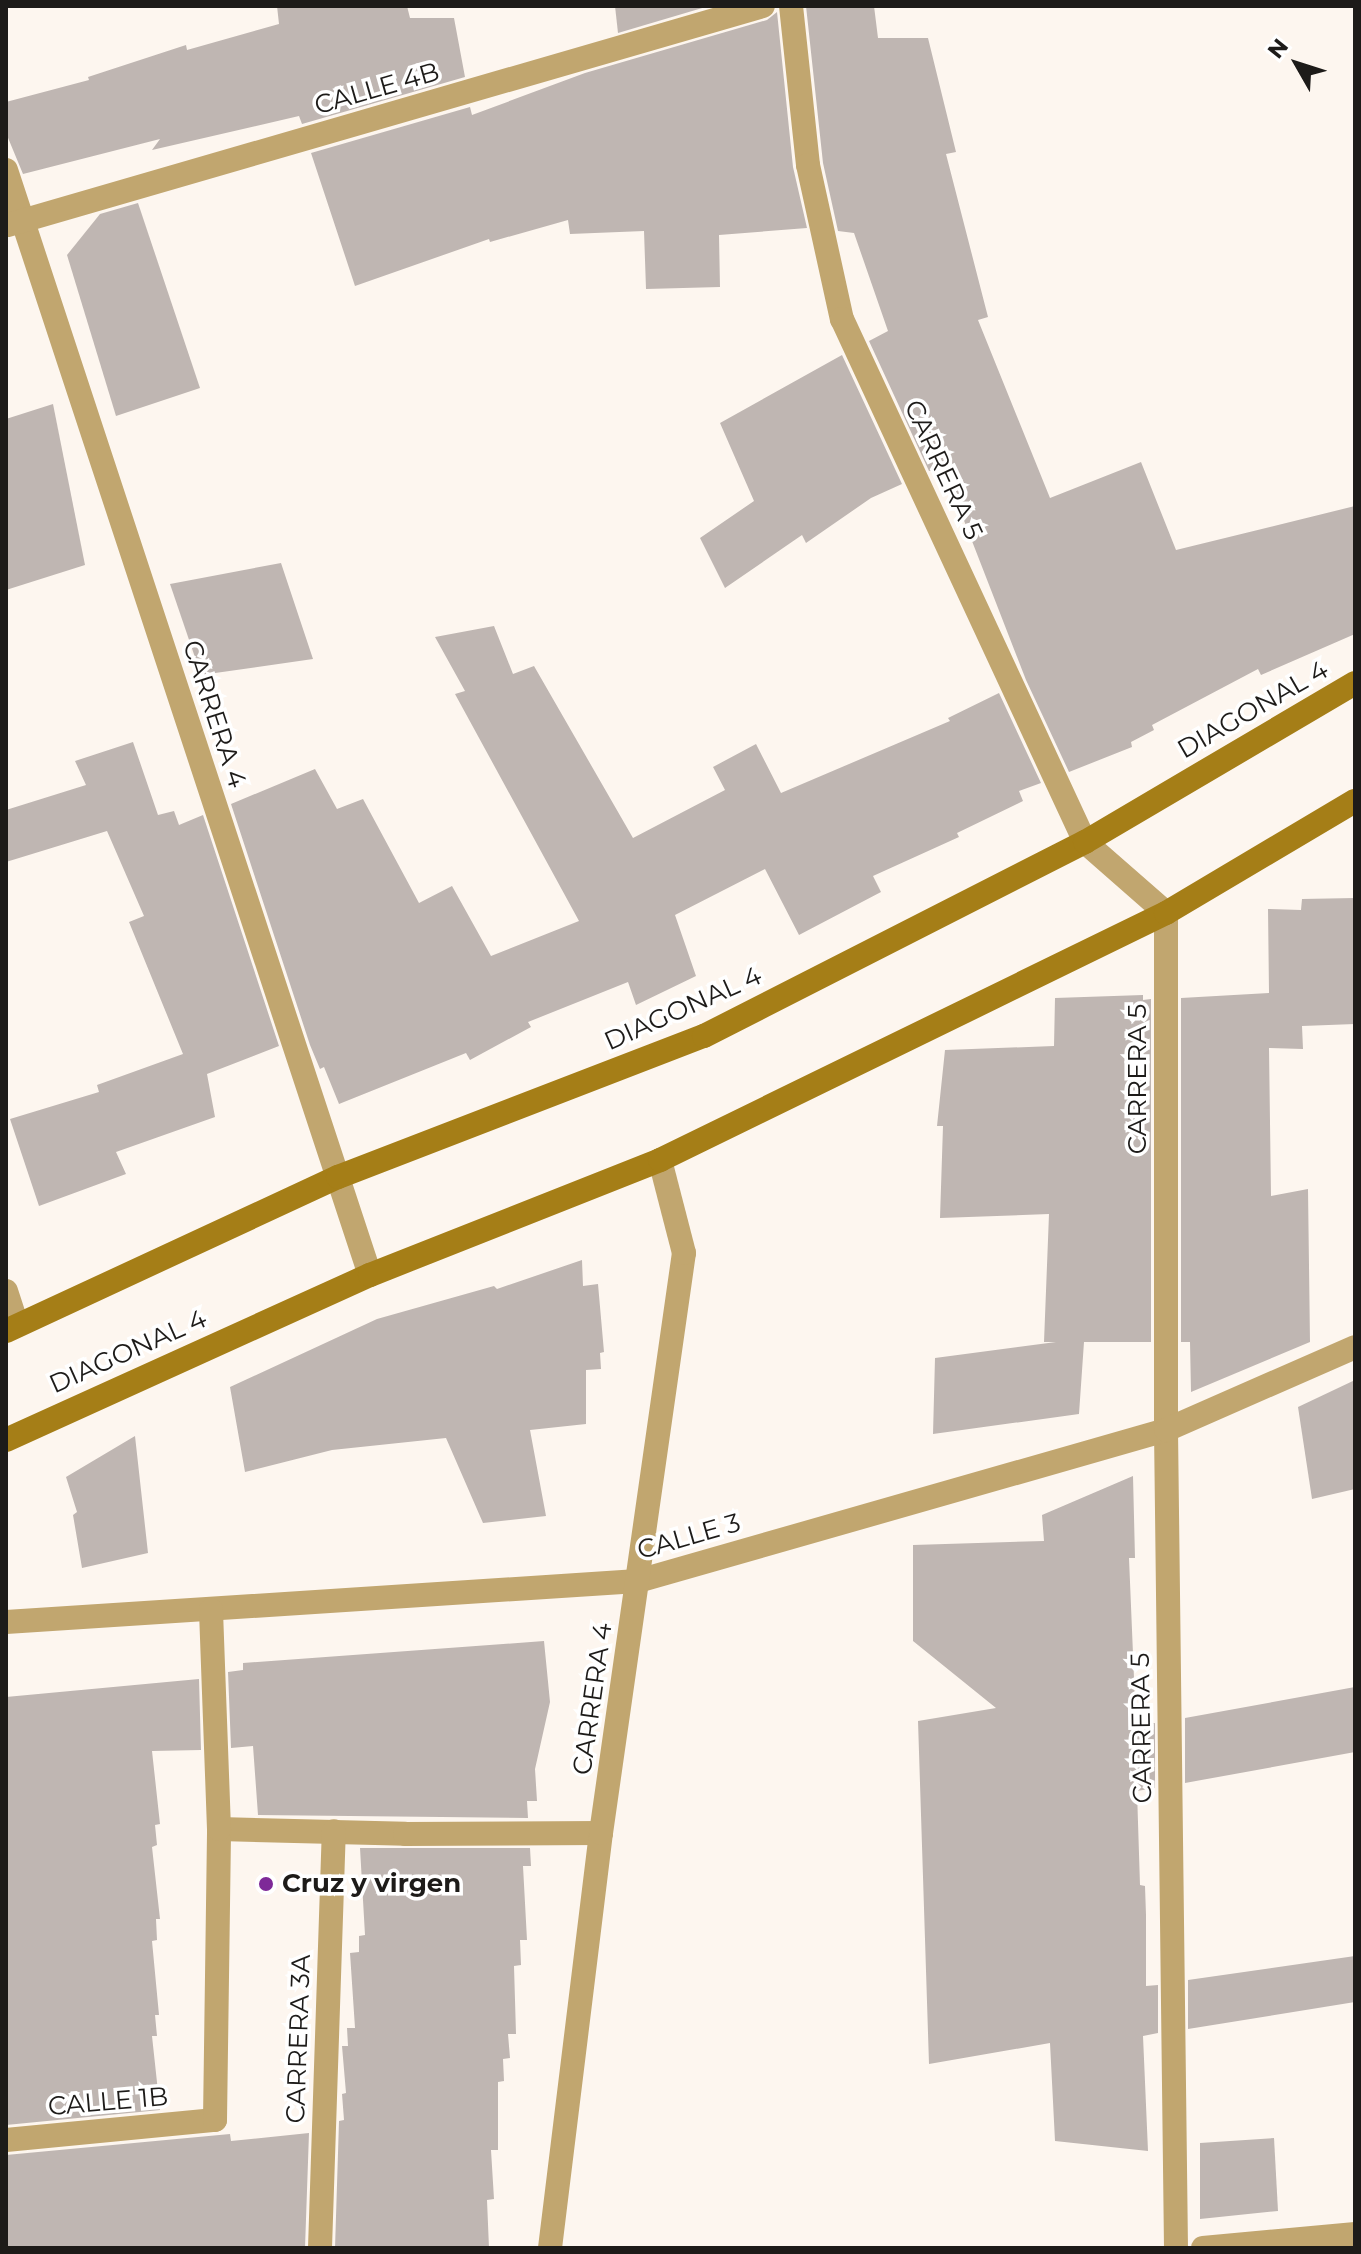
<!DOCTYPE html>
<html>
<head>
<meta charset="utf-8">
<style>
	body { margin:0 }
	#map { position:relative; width:1361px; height:2254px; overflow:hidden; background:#fdf6ef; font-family:Montserrat,sans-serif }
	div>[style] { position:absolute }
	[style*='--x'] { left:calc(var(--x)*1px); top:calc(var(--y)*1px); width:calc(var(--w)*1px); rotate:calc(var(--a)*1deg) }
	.building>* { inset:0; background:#bfb6b2 }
	.lane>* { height:24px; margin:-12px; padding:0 12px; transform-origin:12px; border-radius:12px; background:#c1a66f }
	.street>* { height:24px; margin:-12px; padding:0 12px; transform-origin:12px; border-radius:12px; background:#c1a66f }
	.secondary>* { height:24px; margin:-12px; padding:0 12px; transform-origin:12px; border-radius:12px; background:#a57e17 }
	.dots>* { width:22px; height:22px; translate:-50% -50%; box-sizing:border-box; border:4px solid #fff; border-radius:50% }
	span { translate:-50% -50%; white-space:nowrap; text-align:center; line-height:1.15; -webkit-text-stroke:7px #fff; paint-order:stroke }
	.street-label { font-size:26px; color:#1d1b19 }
	.poi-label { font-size:26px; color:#1d1b19; font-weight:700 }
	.left { translate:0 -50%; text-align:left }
	.frame { position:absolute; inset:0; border:8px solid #1d1b19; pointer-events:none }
	.north { position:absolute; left:1257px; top:24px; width:80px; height:80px; -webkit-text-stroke:6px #fff; paint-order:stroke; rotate:309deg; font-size:22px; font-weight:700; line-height:32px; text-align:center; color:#1d1b19 }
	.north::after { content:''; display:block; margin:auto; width:28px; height:36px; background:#1d1b19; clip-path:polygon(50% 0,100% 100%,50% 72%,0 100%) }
</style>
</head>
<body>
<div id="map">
	<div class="building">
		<i style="clip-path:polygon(277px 6px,407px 6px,410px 18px,454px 18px,465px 77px,302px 124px,299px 116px,152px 150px,160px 139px,23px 174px,6px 133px,6px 102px,89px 80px,88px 77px,186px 45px,187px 50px,279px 24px)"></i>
		<i style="clip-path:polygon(615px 6px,709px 6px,618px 33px)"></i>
		<i style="clip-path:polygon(806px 6px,874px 6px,878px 38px,928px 38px,956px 152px,946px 154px,988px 317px,978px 320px,1050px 498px,1141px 462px,1176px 550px,1355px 506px,1355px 634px,1261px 675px,1258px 669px,1152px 725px,1154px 730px,1131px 742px,1132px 747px,1069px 772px,1026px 680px,944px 469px,929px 471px,869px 341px,888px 331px,854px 233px,838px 231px,823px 163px)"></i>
		<i style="clip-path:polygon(777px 12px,793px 167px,807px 228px,719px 235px,720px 287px,646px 289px,644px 231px,570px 234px,568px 220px,490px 242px,489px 239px,355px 286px,311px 153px,470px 107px,472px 115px,585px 73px,767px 20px)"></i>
		<i style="clip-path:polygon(138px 203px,200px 388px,116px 416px,67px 255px,100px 214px)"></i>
		<i style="clip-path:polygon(842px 355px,902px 484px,871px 498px,806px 543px,802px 535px,725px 588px,700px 538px,754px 501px,720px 423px)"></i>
		<i style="clip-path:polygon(53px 404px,85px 565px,6px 590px,6px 419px)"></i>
		<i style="clip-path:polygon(281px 563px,313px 659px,201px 675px,170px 584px)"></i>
		<i style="clip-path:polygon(494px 626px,513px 674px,534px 666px,633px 838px,725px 790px,713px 767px,756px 744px,781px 793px,950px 721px,948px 718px,999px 693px,1041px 783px,1019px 791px,1023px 801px,957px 833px,959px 837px,873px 876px,881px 892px,799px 935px,765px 869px,675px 915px,696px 976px,636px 1005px,628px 982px,528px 1022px,531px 1027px,470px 1060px,466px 1053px,339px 1104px,324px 1067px,320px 1069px,310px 1045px,231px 804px,315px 769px,337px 809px,363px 799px,419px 903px,452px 886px,491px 956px,579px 921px,455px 694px,465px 691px,435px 637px)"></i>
		<i style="clip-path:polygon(133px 742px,158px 815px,174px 811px,179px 825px,203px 815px,279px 1046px,207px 1074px,215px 1117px,116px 1152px,126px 1174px,39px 1206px,10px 1119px,99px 1092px,97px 1085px,183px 1054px,129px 922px,144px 916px,107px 831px,6px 862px,6px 810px,86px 785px,75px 761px)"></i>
		<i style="clip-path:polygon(1355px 898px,1355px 1024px,1302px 1026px,1303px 1049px,1269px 1048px,1271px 1196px,1308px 1189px,1310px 1342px,1191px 1392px,1190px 1342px,1181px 1342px,1181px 998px,1269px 993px,1268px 909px,1301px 910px,1302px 899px)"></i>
		<i style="clip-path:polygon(1143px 995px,1143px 1000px,1151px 999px,1151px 1342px,1084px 1342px,1079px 1414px,933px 1434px,935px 1358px,1056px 1342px,1044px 1342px,1049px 1214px,940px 1218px,943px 1126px,937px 1126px,945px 1050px,1054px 1046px,1055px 998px)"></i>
		<i style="clip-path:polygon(582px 1260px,583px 1286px,598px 1284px,604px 1352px,600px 1353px,601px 1369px,586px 1370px,586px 1424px,530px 1430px,546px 1516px,483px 1523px,446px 1438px,332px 1450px,245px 1472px,230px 1387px,377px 1319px,494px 1286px,497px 1289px)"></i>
		<i style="clip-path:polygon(1355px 1380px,1355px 1489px,1312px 1499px,1298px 1407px)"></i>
		<i style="clip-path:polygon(135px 1436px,148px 1553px,82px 1568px,73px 1515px,77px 1512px,66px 1477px)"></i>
		<i style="clip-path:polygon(1133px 1476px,1135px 1558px,1129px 1558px,1136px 1726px,1155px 1723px,1155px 1788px,1137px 1791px,1140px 1885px,1145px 1886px,1146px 1915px,1146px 1986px,1158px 1985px,1158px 2033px,1143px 2036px,1148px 2151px,1055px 2141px,1050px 2043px,929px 2064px,918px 1721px,996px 1708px,913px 1641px,913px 1545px,1044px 1541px,1042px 1515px)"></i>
		<i style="clip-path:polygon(544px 1641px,550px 1702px,535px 1769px,537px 1801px,527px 1801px,528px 1818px,258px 1815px,253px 1746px,231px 1748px,228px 1672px,243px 1670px,243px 1663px)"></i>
		<i style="clip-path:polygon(199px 1679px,201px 1750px,152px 1751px,160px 1824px,155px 1825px,157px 1845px,152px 1847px,160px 1919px,156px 1919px,157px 1940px,152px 1941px,159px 2015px,155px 2015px,157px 2036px,152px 2036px,160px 2110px,6px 2125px,6px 1697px)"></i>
		<i style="clip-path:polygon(1355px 1687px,1355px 1752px,1185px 1783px,1185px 1718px)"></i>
		<i style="clip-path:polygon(360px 1848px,530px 1848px,531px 1866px,523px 1866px,527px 1940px,520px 1940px,521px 1965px,514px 1966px,516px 2034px,508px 2034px,510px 2058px,503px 2059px,504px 2081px,498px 2082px,498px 2150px,491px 2150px,494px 2199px,487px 2200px,489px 2248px,335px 2248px,339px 2121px,344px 2120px,342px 2094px,346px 2093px,342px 2046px,348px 2046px,347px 2028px,355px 2028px,350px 1953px,359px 1952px,359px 1936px,365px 1935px)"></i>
		<i style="clip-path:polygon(1355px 1956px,1355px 2002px,1188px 2029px,1188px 1980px)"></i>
		<i style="clip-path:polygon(309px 2133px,305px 2248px,6px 2248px,6px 2155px,230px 2134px,231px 2141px)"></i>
		<i style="clip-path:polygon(1274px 2138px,1278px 2211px,1200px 2219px,1200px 2143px)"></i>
	</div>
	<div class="lane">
		<i style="--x:6;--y:1291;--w:36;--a:72"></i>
	</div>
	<div class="street">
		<i style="--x:791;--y:6;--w:160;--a:83.9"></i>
		<i style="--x:808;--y:165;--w:158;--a:77.6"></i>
		<i style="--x:842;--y:319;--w:577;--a:65.08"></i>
		<i style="--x:1085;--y:842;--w:108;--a:41.2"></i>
		<i style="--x:1166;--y:913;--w:517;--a:90"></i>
		<i style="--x:1166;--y:1430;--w:818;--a:89.3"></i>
		<i style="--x:6;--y:170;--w:1163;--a:71.77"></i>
		<i style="--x:8;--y:225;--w:786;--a:-16.18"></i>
		<i style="--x:6;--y:1622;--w:633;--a:-3.71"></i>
		<i style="--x:638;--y:1581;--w:549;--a:-15.96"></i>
		<i style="--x:1166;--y:1430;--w:206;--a:-23.7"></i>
		<i style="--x:219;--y:1829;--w:186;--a:1.5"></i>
		<i style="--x:405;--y:1834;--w:196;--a:-0.3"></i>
		<i style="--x:6;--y:2140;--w:210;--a:-5.5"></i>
		<i style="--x:215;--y:2120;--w:291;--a:-89.2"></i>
		<i style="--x:219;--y:1829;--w:219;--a:-92.1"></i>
		<i style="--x:320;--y:2248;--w:417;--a:-88.1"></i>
		<i style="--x:550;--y:2248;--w:418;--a:-83"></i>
		<i style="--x:601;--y:1833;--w:586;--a:-81.86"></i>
		<i style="--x:684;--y:1253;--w:96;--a:-104.5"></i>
		<i style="--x:1203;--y:2248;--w:153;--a:-5.3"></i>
	</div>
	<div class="secondary">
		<i style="--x:6;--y:1331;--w:366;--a:-24.9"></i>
		<i style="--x:338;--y:1177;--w:392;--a:-21.1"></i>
		<i style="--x:704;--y:1036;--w:428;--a:-27"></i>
		<i style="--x:1085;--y:842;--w:313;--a:-30.5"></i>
		<i style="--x:6;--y:1440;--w:400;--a:-24.4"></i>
		<i style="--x:370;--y:1275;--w:312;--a:-21.6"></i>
		<i style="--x:660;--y:1160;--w:563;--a:-26.02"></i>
		<i style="--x:1166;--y:913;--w:220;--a:-30.7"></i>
	</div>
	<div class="dots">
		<i style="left:266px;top:1884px;background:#7e2998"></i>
	</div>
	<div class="street-label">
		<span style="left:377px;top:89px;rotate:-16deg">CALLE 4B</span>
		<span style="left:943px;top:470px;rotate:65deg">CARRERA 5</span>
		<span style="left:1253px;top:710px;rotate:-30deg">DIAGONAL 4</span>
		<span style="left:214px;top:714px;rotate:72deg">CARRERA 4</span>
		<span style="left:683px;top:1009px;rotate:-24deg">DIAGONAL 4</span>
		<span style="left:1138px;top:1079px;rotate:-90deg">CARRERA 5</span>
		<span style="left:128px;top:1352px;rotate:-24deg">DIAGONAL 4</span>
		<span style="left:689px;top:1537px;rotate:-16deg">CALLE 3</span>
		<span style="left:593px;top:1699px;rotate:-82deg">CARRERA 4</span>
		<span style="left:1142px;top:1728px;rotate:-91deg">CARRERA 5</span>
		<span style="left:299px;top:2039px;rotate:-88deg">CARRERA 3A</span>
		<span style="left:108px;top:2102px;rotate:-5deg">CALLE 1B</span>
	</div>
	<div class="poi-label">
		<span class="left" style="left:282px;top:1884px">Cruz y virgen</span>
	</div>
	<div class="frame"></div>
	<div class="north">N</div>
</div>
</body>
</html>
